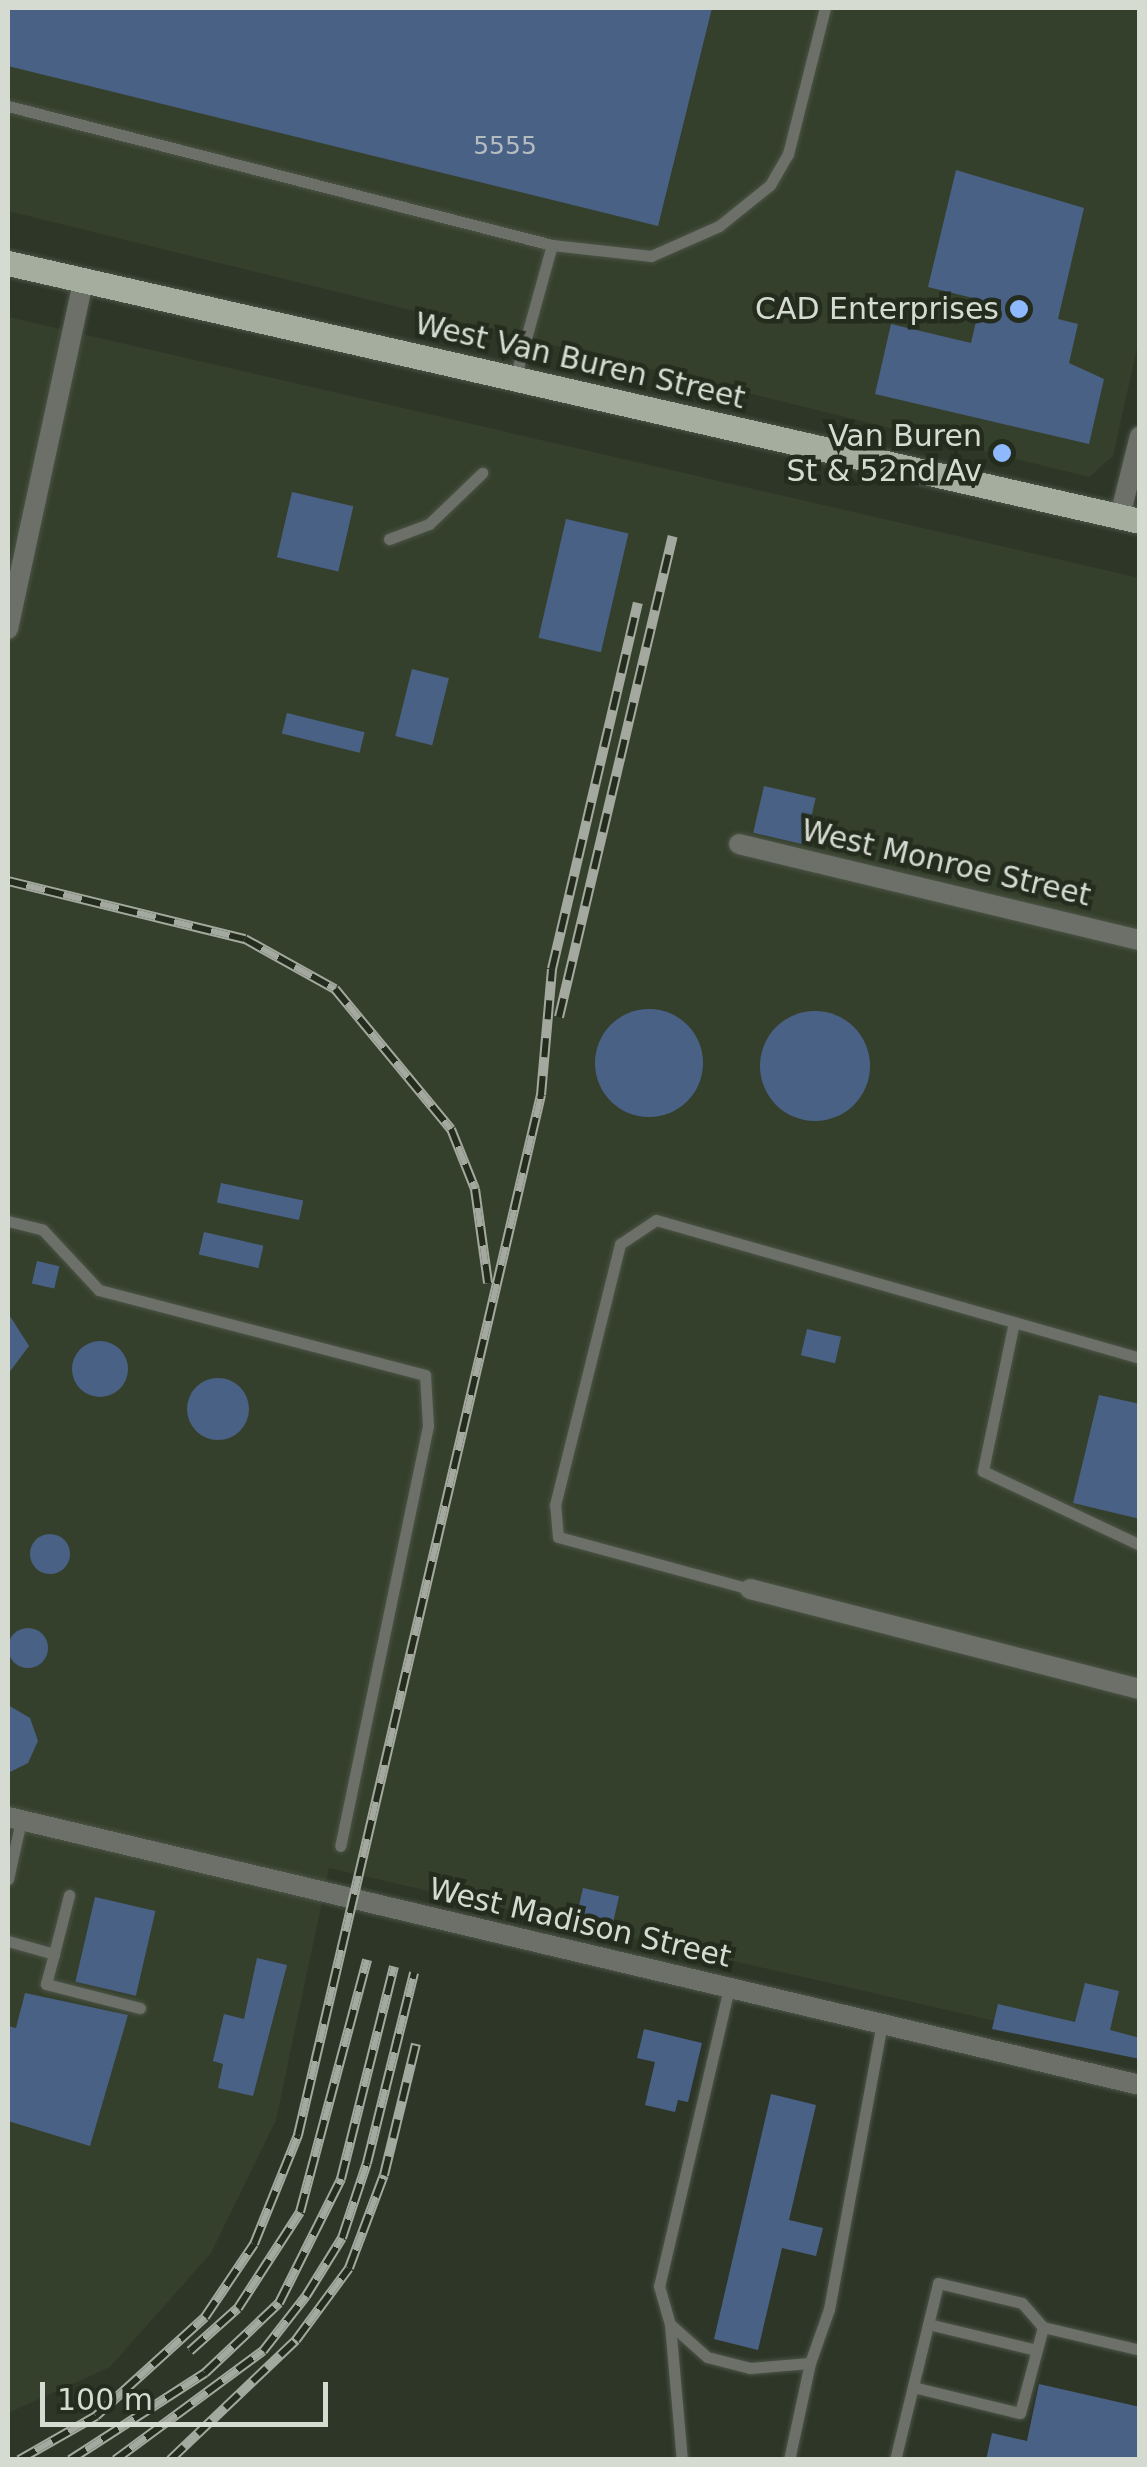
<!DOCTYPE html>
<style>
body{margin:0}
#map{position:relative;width:1147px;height:2467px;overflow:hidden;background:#2e3628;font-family:"DejaVu Sans",sans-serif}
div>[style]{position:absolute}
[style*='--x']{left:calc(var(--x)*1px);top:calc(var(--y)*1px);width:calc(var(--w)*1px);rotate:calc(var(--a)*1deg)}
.built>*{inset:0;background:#35402c}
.building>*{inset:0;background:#4a6186;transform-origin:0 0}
.round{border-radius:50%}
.roads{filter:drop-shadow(0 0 2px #4c5447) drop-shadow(0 0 2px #4c5447)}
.service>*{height:11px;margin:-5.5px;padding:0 5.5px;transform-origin:5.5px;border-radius:5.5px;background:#6c7069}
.minor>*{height:20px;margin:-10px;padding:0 10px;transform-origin:10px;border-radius:10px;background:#6c7069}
.primary>*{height:25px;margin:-12.5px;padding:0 12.5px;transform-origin:12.5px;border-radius:12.5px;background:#a4ad9e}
.rail>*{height:10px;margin-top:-5px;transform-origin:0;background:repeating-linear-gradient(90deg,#242c1e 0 19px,#a3a99f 0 38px);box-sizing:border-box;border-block:2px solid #a3a99f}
.dots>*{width:28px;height:28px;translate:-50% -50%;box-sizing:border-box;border:5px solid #242c1e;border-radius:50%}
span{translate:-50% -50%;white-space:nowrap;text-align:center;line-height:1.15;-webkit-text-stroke:9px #242c1e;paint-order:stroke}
.number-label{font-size:25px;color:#b3bcbf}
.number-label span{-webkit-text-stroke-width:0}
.poi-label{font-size:30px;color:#d6dbd2}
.right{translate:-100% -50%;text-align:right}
.street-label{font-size:30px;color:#d6dbd2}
.frame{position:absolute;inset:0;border:10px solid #d6dbd2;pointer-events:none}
.scale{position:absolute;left:40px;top:2382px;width:288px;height:45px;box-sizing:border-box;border:5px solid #d6dbd2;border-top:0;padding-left:12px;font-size:30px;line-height:35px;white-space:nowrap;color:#d6dbd2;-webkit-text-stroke:8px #242c1e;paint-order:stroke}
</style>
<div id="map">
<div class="built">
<div style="clip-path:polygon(8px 8px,1139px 8px,1139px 339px,1113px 456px,1089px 477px,8px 211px)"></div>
<div style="clip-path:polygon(8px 317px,1139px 578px,1139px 2054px,329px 1868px,276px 2120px,211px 2253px,110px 2367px,8px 2413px)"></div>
</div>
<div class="building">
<div style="clip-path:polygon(8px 8px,712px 8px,658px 226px,8px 66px)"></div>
<div style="clip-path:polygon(956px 170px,1084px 208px,1058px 319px,1078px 324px,1069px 363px,1104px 379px,1089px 444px,875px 394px,891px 324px,971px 343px,981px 300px,928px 287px)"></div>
<div style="left:292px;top:492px;width:63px;height:67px;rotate:13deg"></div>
<div style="left:566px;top:519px;width:64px;height:122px;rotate:13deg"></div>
<div style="left:412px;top:669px;width:38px;height:69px;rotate:14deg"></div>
<div style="left:287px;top:713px;width:80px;height:21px;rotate:14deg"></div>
<div style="left:764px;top:786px;width:53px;height:48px;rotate:13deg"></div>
<div class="round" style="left:595px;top:1009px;width:108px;height:108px"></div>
<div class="round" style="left:760px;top:1011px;width:110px;height:110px"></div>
<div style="left:221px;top:1183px;width:84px;height:20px;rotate:12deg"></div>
<div style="left:204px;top:1232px;width:61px;height:23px;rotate:13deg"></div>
<div style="left:37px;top:1261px;width:23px;height:23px;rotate:13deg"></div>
<div style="clip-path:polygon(8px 1313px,29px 1346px,8px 1374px)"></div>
<div style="left:807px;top:1329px;width:35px;height:27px;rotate:13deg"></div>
<div class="round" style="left:72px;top:1341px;width:56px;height:56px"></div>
<div class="round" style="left:187px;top:1378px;width:62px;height:62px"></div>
<div style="clip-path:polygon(1099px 1395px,1140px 1404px,1140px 1519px,1073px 1503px)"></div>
<div class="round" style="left:30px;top:1534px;width:40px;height:40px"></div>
<div class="round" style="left:8px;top:1628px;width:40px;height:40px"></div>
<div style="clip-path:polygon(8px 1705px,30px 1718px,38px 1741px,28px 1763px,8px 1773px)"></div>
<div style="left:583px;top:1888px;width:37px;height:27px;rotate:13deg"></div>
<div style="left:95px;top:1897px;width:62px;height:87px;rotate:13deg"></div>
<div style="clip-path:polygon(257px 1958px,287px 1965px,253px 2096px,218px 2088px,223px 2064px,213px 2061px,224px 2014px,244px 2019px)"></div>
<div style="clip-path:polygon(1085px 1983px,1119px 1991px,1110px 2030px,1140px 2038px,1140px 2059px,992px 2029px,998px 2004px,1075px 2022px)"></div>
<div style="clip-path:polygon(25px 1993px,128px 2015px,90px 2146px,8px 2121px,8px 2026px,16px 2028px)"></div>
<div style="clip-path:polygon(644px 2029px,702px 2043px,688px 2102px,678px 2100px,675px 2112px,645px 2105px,655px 2062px,637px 2058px)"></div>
<div style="clip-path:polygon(771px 2094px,816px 2105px,789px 2220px,823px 2228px,816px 2256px,782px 2248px,758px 2350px,714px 2339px)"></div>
<div style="clip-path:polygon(1039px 2384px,1140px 2407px,1140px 2460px,986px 2460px,992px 2433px,1027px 2441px)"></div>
</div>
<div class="roads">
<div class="service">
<div style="--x:8;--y:106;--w:561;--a:14.33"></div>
<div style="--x:515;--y:378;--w:138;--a:-74.5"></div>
<div style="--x:552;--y:245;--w:100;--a:6.3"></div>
<div style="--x:651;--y:256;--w:74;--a:-23.8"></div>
<div style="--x:719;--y:226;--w:65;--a:-38.8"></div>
<div style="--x:770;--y:185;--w:36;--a:-60"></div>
<div style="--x:788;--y:154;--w:151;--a:-75.8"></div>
<div style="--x:389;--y:539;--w:43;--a:-20.6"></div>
<div style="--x:429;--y:524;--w:74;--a:-43.9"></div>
<div style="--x:8;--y:1221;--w:36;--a:14"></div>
<div style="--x:43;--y:1230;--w:82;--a:47"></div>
<div style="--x:99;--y:1290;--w:337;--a:14.6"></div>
<div style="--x:425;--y:1375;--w:51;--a:86.6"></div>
<div style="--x:428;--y:1426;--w:429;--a:101.8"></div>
<div style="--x:1014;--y:1322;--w:152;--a:101.8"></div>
<div style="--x:983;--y:1471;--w:174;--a:25.2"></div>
<div style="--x:750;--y:1589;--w:199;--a:-164.8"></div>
<div style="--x:558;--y:1537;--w:32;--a:-95"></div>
<div style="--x:555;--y:1505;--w:269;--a:-76"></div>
<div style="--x:620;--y:1244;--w:43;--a:-33.7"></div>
<div style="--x:656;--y:1220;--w:503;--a:15.91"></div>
<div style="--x:8;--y:1879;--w:59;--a:-77.4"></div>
<div style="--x:8;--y:1941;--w:48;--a:15.8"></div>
<div style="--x:54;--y:1954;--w:61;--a:-75.7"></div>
<div style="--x:54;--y:1954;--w:31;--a:105"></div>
<div style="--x:46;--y:1984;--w:97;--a:14.3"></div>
<div style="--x:729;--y:1988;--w:306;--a:103.2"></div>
<div style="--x:659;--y:2286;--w:40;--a:74"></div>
<div style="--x:670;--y:2324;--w:50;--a:41.7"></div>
<div style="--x:707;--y:2357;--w:44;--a:14.3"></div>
<div style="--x:750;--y:2368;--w:60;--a:-4.8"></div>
<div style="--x:810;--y:2363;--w:57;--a:-70.6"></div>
<div style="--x:829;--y:2309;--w:290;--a:-79.5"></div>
<div style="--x:670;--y:2324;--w:137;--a:85"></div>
<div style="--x:928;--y:2324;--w:111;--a:13.5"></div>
<div style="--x:913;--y:2387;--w:110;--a:13.7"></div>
<div style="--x:1020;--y:2413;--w:89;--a:-75"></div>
<div style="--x:789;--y:2460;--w:99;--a:-77.8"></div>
<div style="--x:895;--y:2460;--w:182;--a:-76.3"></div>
<div style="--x:938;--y:2283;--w:86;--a:13.4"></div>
<div style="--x:1022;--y:2303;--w:32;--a:49"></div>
<div style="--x:1043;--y:2327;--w:100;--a:13.3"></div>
</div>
<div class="minor">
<div style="--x:1120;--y:516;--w:82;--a:-76"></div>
<div style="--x:8;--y:629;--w:355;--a:-77.8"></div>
<div style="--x:739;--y:844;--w:412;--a:13.5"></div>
<div style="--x:750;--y:1589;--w:403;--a:14.4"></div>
<div style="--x:8;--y:1817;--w:1163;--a:13.32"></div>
</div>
<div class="primary">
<div style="--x:8;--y:263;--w:1161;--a:12.84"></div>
</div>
</div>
<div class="rail">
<div style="--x:8;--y:881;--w:244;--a:13.8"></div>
<div style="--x:245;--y:939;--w:103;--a:29.1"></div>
<div style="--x:335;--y:989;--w:182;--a:50.4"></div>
<div style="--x:451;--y:1129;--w:65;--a:68.2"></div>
<div style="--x:475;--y:1189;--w:95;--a:82.1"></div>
<div style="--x:559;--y:1017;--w:494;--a:-76.7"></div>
<div style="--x:190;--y:2351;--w:64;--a:-41.9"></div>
<div style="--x:238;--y:2308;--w:114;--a:-57.1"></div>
<div style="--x:300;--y:2212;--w:261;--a:-75.1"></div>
<div style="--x:19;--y:2460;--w:89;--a:-29.7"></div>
<div style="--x:96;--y:2416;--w:147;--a:-42.2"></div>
<div style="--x:205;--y:2317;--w:88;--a:-56.1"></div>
<div style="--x:254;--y:2244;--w:118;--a:-68"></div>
<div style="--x:298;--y:2135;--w:1068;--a:-76.85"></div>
<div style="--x:541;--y:1095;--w:126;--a:-85"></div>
<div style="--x:552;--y:969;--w:376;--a:-76.8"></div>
<div style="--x:70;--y:2460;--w:161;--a:-32.8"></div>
<div style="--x:205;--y:2373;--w:102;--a:-43.4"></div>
<div style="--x:279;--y:2303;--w:139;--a:-63.4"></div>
<div style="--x:341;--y:2179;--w:219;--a:-76"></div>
<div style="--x:115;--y:2460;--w:184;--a:-36.4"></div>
<div style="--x:263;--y:2351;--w:70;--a:-52"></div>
<div style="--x:306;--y:2296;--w:68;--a:-58.2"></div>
<div style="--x:342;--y:2238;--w:79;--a:-71.6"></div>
<div style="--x:367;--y:2163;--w:196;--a:-76.1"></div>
<div style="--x:170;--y:2460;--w:174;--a:-43.6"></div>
<div style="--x:296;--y:2340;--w:89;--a:-53.6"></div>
<div style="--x:349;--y:2268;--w:99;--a:-69.4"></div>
<div style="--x:384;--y:2175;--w:135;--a:-76.3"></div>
</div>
<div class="dots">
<div style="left:1019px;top:309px;background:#8eb9fc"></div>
<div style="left:1002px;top:453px;background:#8eb9fc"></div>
</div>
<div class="number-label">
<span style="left:505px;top:146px">5555</span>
</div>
<div class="poi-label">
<span class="right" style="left:999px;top:309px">CAD Enterprises</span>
<span class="right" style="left:982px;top:453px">Van Buren<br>St &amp; 52nd Av</span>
</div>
<div class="street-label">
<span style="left:580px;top:361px;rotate:13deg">West Van Buren Street</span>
<span style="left:946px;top:863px;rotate:13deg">West Monroe Street</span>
<span style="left:580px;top:1923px;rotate:13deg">West Madison Street</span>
</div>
<div class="frame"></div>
<div class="scale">100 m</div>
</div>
